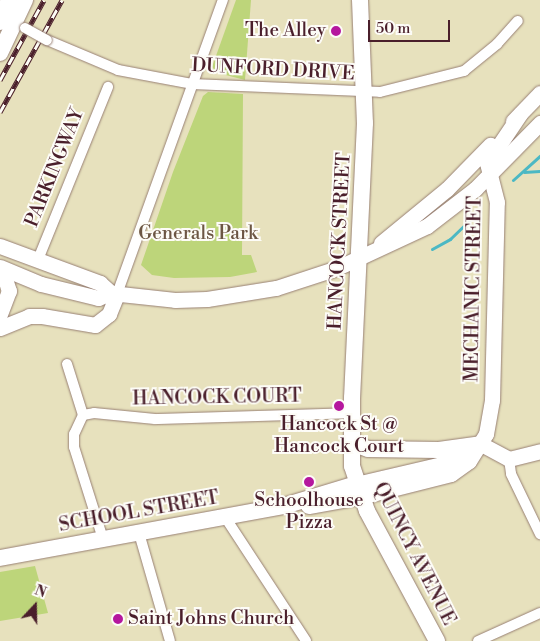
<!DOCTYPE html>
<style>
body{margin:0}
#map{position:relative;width:540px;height:641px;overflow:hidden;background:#e7e1bd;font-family:"Libre Bodoni",serif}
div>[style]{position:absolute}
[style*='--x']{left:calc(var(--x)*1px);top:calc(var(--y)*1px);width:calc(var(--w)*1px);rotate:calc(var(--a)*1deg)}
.green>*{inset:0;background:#bdd57a}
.stream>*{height:3px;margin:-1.5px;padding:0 1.5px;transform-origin:1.5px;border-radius:1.5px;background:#4bb8c4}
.roads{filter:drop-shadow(0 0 1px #988074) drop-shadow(0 0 1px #988074)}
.street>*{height:10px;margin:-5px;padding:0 5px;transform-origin:5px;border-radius:5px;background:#fff}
.secondary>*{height:15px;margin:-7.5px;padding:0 7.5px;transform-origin:7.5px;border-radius:7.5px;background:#fff}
.primary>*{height:16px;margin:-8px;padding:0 8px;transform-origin:8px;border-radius:8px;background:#fff}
.rail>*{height:5px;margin-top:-2.5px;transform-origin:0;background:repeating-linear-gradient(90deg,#fdfcf7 0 9px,#4a1f2b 0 18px);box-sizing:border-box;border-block:1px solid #4a1f2b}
.bridges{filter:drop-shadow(0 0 1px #988074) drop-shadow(0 0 1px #988074)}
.street-bridge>*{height:10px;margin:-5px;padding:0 5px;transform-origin:5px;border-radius:5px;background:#fff}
.dots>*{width:14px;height:14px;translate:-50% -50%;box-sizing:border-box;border:2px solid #fdfcf7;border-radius:50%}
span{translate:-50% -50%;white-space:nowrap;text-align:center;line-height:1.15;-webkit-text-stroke:4px #fdfcf7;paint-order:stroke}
.poi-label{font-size:19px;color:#4a1f2b}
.right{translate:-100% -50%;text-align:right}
.left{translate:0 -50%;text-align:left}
.street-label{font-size:19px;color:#4a1f2b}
.park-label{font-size:19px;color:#6c5643}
.north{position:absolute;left:10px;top:581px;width:50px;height:50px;-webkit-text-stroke:4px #fdfcf7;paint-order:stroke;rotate:21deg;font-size:14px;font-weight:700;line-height:20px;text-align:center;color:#4a1f2b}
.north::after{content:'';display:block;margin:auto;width:18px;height:22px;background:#4a1f2b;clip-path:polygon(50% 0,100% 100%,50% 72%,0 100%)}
.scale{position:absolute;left:368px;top:20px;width:82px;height:22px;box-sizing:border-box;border:2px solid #4a1f2b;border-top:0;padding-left:6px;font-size:15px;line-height:18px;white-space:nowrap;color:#4a1f2b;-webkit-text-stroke:4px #fdfcf7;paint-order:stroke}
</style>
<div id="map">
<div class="green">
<div style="clip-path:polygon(236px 0,251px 0,245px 80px,218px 73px,212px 67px)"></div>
<div style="clip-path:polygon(208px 92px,243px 94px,242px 255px,251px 255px,257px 272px,230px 277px,174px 278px,152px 275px,141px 265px,173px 172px,203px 96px)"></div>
<div style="clip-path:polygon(35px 566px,48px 613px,0 621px,0 572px)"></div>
</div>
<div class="stream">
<div style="--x:524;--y:172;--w:16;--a:-4"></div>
<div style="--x:513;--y:180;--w:36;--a:-42"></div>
<div style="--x:432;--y:249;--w:21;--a:-29"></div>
<div style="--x:450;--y:239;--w:40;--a:-44"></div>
</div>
<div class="roads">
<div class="street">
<div style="--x:47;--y:40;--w:77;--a:22.9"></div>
<div style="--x:118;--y:70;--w:75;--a:10.7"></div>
<div style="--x:192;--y:84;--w:188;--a:2.4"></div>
<div style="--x:380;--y:92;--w:87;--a:-14"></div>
<div style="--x:464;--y:71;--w:43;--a:-39.3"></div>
<div style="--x:497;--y:44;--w:31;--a:-48"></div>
<div style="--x:37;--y:262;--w:189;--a:-67.9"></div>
<div style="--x:117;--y:294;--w:313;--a:-70.2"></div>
<div style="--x:67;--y:364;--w:53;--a:72.6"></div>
<div style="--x:83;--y:415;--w:21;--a:115"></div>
<div style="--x:74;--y:434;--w:13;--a:90"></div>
<div style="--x:74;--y:447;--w:96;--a:72.5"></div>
<div style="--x:83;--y:415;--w:11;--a:-10"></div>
<div style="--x:94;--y:413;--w:61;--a:5.6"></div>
<div style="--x:155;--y:419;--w:197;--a:-1.7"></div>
<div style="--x:509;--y:459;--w:15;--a:82"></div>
<div style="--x:511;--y:474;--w:67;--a:64.2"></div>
<div style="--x:225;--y:517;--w:148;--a:56.8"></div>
<div style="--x:139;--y:533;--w:112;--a:74"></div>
<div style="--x:478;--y:641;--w:68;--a:-24.3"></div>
</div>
<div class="secondary">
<div style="--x:513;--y:121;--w:39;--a:-46"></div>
<div style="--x:381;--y:243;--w:85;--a:-39.3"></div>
<div style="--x:447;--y:189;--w:62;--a:-45.7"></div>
<div style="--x:0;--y:246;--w:107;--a:20.3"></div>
<div style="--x:100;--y:283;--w:15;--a:42"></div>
<div style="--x:0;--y:267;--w:44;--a:22.5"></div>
<div style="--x:41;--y:284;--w:59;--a:13.8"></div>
<div style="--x:98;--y:298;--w:14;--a:-21"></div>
<div style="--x:111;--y:293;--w:64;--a:6.2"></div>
<div style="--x:175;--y:300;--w:32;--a:-2"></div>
<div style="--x:207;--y:299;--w:70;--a:-9.1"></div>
<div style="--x:276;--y:288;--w:64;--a:-18.2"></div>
<div style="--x:337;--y:268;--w:99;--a:-25"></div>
<div style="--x:427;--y:226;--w:61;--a:-37.6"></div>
<div style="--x:475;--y:189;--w:93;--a:-45.4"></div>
<div style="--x:0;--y:314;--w:25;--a:-69"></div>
<div style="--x:9;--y:291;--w:23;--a:-108"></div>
<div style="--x:0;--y:328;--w:31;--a:-22"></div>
<div style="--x:29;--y:316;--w:13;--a:0"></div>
<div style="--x:42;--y:316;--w:54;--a:9.6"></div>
<div style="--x:95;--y:325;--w:18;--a:-38"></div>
<div style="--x:109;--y:314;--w:22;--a:-68"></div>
<div style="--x:481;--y:444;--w:32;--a:28"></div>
<div style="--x:509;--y:459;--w:32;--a:-14"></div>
<div style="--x:356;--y:484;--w:88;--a:-13.1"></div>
<div style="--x:442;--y:464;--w:35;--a:-24"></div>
<div style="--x:360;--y:497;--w:94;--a:-14.2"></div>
<div style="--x:451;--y:474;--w:22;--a:-36"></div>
<div style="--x:469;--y:461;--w:32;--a:-58"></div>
<div style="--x:486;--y:434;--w:35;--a:-80"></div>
<div style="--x:492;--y:400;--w:198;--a:-88.6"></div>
<div style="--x:497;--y:202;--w:40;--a:-104.4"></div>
<div style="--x:487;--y:163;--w:59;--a:-56"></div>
</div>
<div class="primary">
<div style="--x:360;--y:0;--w:123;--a:87.7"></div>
<div style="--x:365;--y:123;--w:275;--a:92.7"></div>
<div style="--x:352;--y:398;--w:68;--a:90"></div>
<div style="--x:352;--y:466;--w:47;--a:71.6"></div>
<div style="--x:367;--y:511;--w:148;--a:61.7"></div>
<div style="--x:0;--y:22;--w:24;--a:-68"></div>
<div style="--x:0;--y:53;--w:59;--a:-64.7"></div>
<div style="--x:351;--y:443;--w:18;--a:19"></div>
<div style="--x:368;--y:449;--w:71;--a:0.8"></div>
<div style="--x:439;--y:450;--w:42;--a:-8.1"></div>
<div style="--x:309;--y:506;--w:52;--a:-10"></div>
<div style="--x:0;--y:558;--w:289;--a:-10.4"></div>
<div style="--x:284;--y:506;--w:75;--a:-17"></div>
</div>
</div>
<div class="rail">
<div style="--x:0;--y:80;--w:91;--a:-61.2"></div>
<div style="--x:0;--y:112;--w:128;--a:-61"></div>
</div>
<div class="bridges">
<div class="street-bridge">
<div style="--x:25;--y:28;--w:25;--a:29"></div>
</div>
</div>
<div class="dots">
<div style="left:336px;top:31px;background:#b5179e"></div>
<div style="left:339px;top:406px;background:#b5179e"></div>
<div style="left:309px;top:482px;background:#b5179e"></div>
<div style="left:118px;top:619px;background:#b5179e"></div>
</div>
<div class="poi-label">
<span class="right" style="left:326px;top:31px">The Alley</span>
<span style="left:339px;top:436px">Hancock St @<br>Hancock Court</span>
<span style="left:309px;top:512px">Schoolhouse<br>Pizza</span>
<span class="left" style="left:128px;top:619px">Saint Johns Church</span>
</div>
<div class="street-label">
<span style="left:273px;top:70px;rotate:3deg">DUNFORD DRIVE</span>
<span style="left:55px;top:168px;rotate:-68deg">PARKINGWAY</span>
<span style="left:340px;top:241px;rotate:-87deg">HANCOCK STREET</span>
<span style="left:474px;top:289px;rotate:-89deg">MECHANIC STREET</span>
<span style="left:217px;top:398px;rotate:-1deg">HANCOCK COURT</span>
<span style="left:139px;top:512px;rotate:-10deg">SCHOOL STREET</span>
<span style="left:414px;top:554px;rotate:63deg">QUINCY AVENUE</span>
</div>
<div class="park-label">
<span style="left:198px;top:234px">Generals Park</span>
</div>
<div class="north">N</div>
<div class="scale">50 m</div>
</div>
